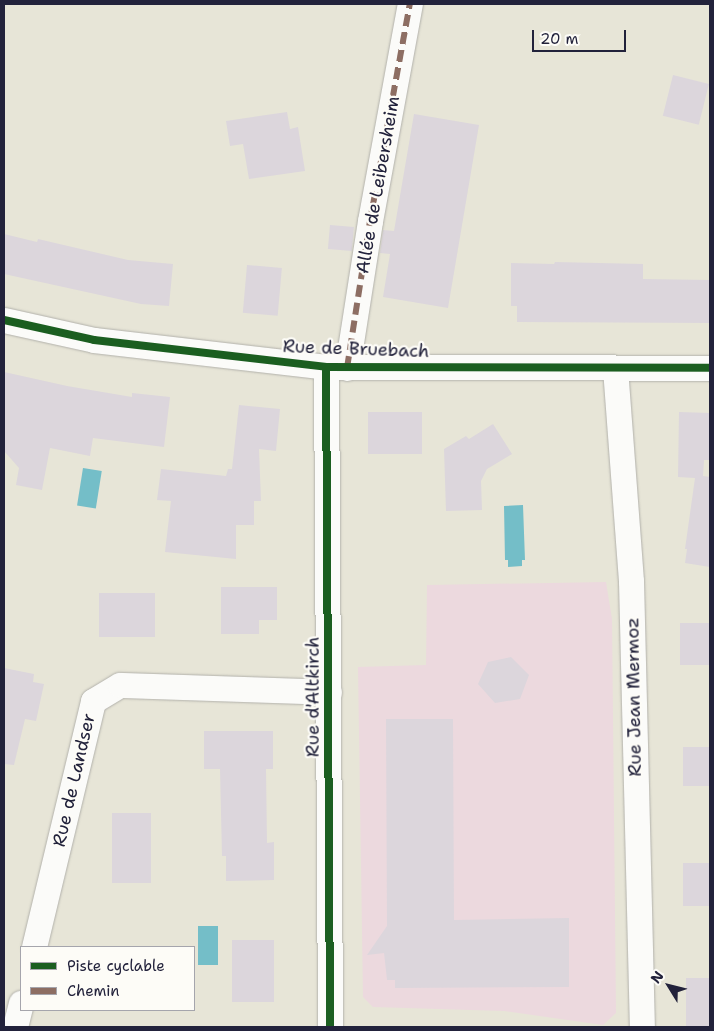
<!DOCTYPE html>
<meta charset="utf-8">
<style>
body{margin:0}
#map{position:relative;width:714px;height:1031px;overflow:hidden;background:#e7e5d7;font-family:"Shantell Sans",sans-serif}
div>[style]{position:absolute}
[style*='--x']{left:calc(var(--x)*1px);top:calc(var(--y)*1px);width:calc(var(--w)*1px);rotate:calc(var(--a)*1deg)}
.built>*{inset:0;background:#ecd9de}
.water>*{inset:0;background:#74bec8;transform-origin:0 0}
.building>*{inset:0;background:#dcd6dc;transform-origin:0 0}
.roads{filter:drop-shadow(0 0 1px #b2b1ab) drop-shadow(0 0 1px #b2b1ab)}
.minor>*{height:25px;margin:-12.5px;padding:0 12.5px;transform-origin:12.5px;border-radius:12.5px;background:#fbfbf9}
.quiet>*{height:6px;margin-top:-3px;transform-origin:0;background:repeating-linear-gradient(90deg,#8d6e63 0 12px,transparent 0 18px)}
.cycleway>*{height:8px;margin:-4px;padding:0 4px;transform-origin:4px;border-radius:4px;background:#1b5e20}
span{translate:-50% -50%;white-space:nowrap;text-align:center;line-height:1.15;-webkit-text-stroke:4.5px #fdfcf7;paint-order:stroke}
.street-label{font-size:18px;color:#22223b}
.frame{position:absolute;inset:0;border:5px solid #22223b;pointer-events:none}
.legend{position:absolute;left:20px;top:946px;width:175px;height:65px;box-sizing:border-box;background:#fdfcf7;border:1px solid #a5a5ac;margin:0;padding:6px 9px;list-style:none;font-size:15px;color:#22223b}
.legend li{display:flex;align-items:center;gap:10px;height:25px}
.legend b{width:25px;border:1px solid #a5a5ac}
.north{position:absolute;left:644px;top:961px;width:50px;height:50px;-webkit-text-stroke:4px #fdfcf7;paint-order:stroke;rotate:306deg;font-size:14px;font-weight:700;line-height:20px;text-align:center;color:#22223b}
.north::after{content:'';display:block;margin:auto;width:18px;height:22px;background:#22223b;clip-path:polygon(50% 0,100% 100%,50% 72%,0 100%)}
.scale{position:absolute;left:532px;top:30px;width:94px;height:22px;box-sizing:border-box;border:2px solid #22223b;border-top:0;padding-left:6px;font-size:15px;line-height:18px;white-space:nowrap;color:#22223b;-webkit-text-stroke:4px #fdfcf7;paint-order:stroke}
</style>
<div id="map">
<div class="built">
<div style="clip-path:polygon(606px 582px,612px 619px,616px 1013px,603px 1025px,504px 1011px,373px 1007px,363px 997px,358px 667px,426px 665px,427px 585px)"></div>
</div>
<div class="water">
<div style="left:83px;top:468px;width:19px;height:38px;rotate:9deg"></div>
<div style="clip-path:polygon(523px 505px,525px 560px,522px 560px,522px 566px,508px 567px,508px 560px,505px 560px,504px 506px)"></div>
<div style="left:198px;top:926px;width:20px;height:39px"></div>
</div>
<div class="building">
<div style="left:673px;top:75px;width:37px;height:42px;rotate:14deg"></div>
<div style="clip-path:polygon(287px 112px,290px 129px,298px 127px,305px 171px,249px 179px,243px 144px,230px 146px,226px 121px)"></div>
<div style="clip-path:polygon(414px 114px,479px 125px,448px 308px,383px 297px,390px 254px,380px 253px,383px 230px,394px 231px)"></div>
<div style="left:330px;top:225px;width:24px;height:24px;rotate:5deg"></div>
<div style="clip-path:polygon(4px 234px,37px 242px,38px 239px,128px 260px,173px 264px,169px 306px,141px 304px,4px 274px)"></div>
<div style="clip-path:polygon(555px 262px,643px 264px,643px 279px,710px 280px,710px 323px,517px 322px,517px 306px,511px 306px,511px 263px,554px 264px)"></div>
<div style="left:247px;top:265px;width:35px;height:48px;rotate:5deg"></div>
<div style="clip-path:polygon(4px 372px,67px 386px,132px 397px,132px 393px,170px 397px,164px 447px,93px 438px,90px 456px,50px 448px,42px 490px,16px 485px,19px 468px,4px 451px)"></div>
<div style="clip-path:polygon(239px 405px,280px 409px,276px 451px,259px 449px,261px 501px,254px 501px,254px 525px,236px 525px,236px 559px,165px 552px,171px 501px,157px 500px,161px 469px,226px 476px,228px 469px,232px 469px)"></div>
<div style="left:368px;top:412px;width:54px;height:42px"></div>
<div style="clip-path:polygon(679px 412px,710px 413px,710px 460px,704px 460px,703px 476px,710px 477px,710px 567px,685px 563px,687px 549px,685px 549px,695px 478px,678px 477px)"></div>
<div style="clip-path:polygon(493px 424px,512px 454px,487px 469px,481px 481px,482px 510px,446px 511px,444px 449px,466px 436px,469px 439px)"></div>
<div style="clip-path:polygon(221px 587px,277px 587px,277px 620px,259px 620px,259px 634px,221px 634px)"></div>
<div style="left:99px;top:593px;width:56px;height:44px"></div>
<div style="left:710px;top:623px;width:42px;height:30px;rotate:90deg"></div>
<div style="clip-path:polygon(511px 657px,529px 675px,520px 699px,495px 703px,478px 684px,488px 662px)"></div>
<div style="clip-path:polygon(4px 668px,34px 674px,33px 682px,44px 684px,36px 721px,25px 719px,14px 765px,4px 764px)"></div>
<div style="clip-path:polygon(386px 719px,453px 719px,454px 920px,569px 918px,569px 987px,395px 988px,395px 980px,387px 980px,384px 953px,367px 955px,387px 926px)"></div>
<div style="clip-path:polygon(204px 731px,273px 731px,273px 769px,266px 769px,267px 843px,274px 842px,274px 880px,226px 881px,226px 856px,222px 856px,220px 769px,204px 769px)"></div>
<div style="left:710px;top:747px;width:39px;height:27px;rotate:90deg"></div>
<div style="left:112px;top:813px;width:39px;height:70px"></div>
<div style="left:683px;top:863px;width:27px;height:43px"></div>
<div style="left:232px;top:940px;width:42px;height:62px"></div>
<div style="left:686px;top:978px;width:24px;height:49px"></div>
</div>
<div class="roads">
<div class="minor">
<div style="--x:4;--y:320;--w:92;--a:12.5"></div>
<div style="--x:94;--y:340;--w:234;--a:6.6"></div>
<div style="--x:326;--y:367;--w:384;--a:0.1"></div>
<div style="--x:326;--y:367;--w:660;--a:89.65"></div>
<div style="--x:347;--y:368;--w:149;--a:-81.1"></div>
<div style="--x:370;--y:221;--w:221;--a:-79.6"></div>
<div style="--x:615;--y:368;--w:214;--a:85.7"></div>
<div style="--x:631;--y:581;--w:446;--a:88.6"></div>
<div style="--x:34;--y:947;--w:253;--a:-76.5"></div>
<div style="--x:93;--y:701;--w:31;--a:-31"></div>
<div style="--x:120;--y:685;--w:209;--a:1.9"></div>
<div style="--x:15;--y:1027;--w:25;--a:-76"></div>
</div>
</div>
<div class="quiet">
<div style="--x:347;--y:368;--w:149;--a:-81.1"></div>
<div style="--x:370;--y:221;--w:221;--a:-79.6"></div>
</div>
<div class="cycleway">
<div style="--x:4;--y:320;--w:92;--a:12.5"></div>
<div style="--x:94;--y:340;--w:234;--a:6.6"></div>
<div style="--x:326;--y:367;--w:384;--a:0.1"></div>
<div style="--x:326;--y:367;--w:660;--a:89.65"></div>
</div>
<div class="street-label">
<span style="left:378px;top:185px;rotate:-80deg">Allée de Leibersheim</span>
<span style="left:356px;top:349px;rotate:2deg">Rue de Bruebach</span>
<span style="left:313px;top:697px;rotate:-90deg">Rue d'Altkirch</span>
<span style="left:634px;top:697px;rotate:-91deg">Rue Jean Mermoz</span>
<span style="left:74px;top:780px;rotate:-77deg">Rue de Landser</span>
</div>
<div class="frame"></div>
<ul class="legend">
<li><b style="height:6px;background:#1b5e20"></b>Piste cyclable</li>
<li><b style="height:6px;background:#8d6e63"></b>Chemin</li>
</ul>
<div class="north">N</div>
<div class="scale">20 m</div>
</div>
